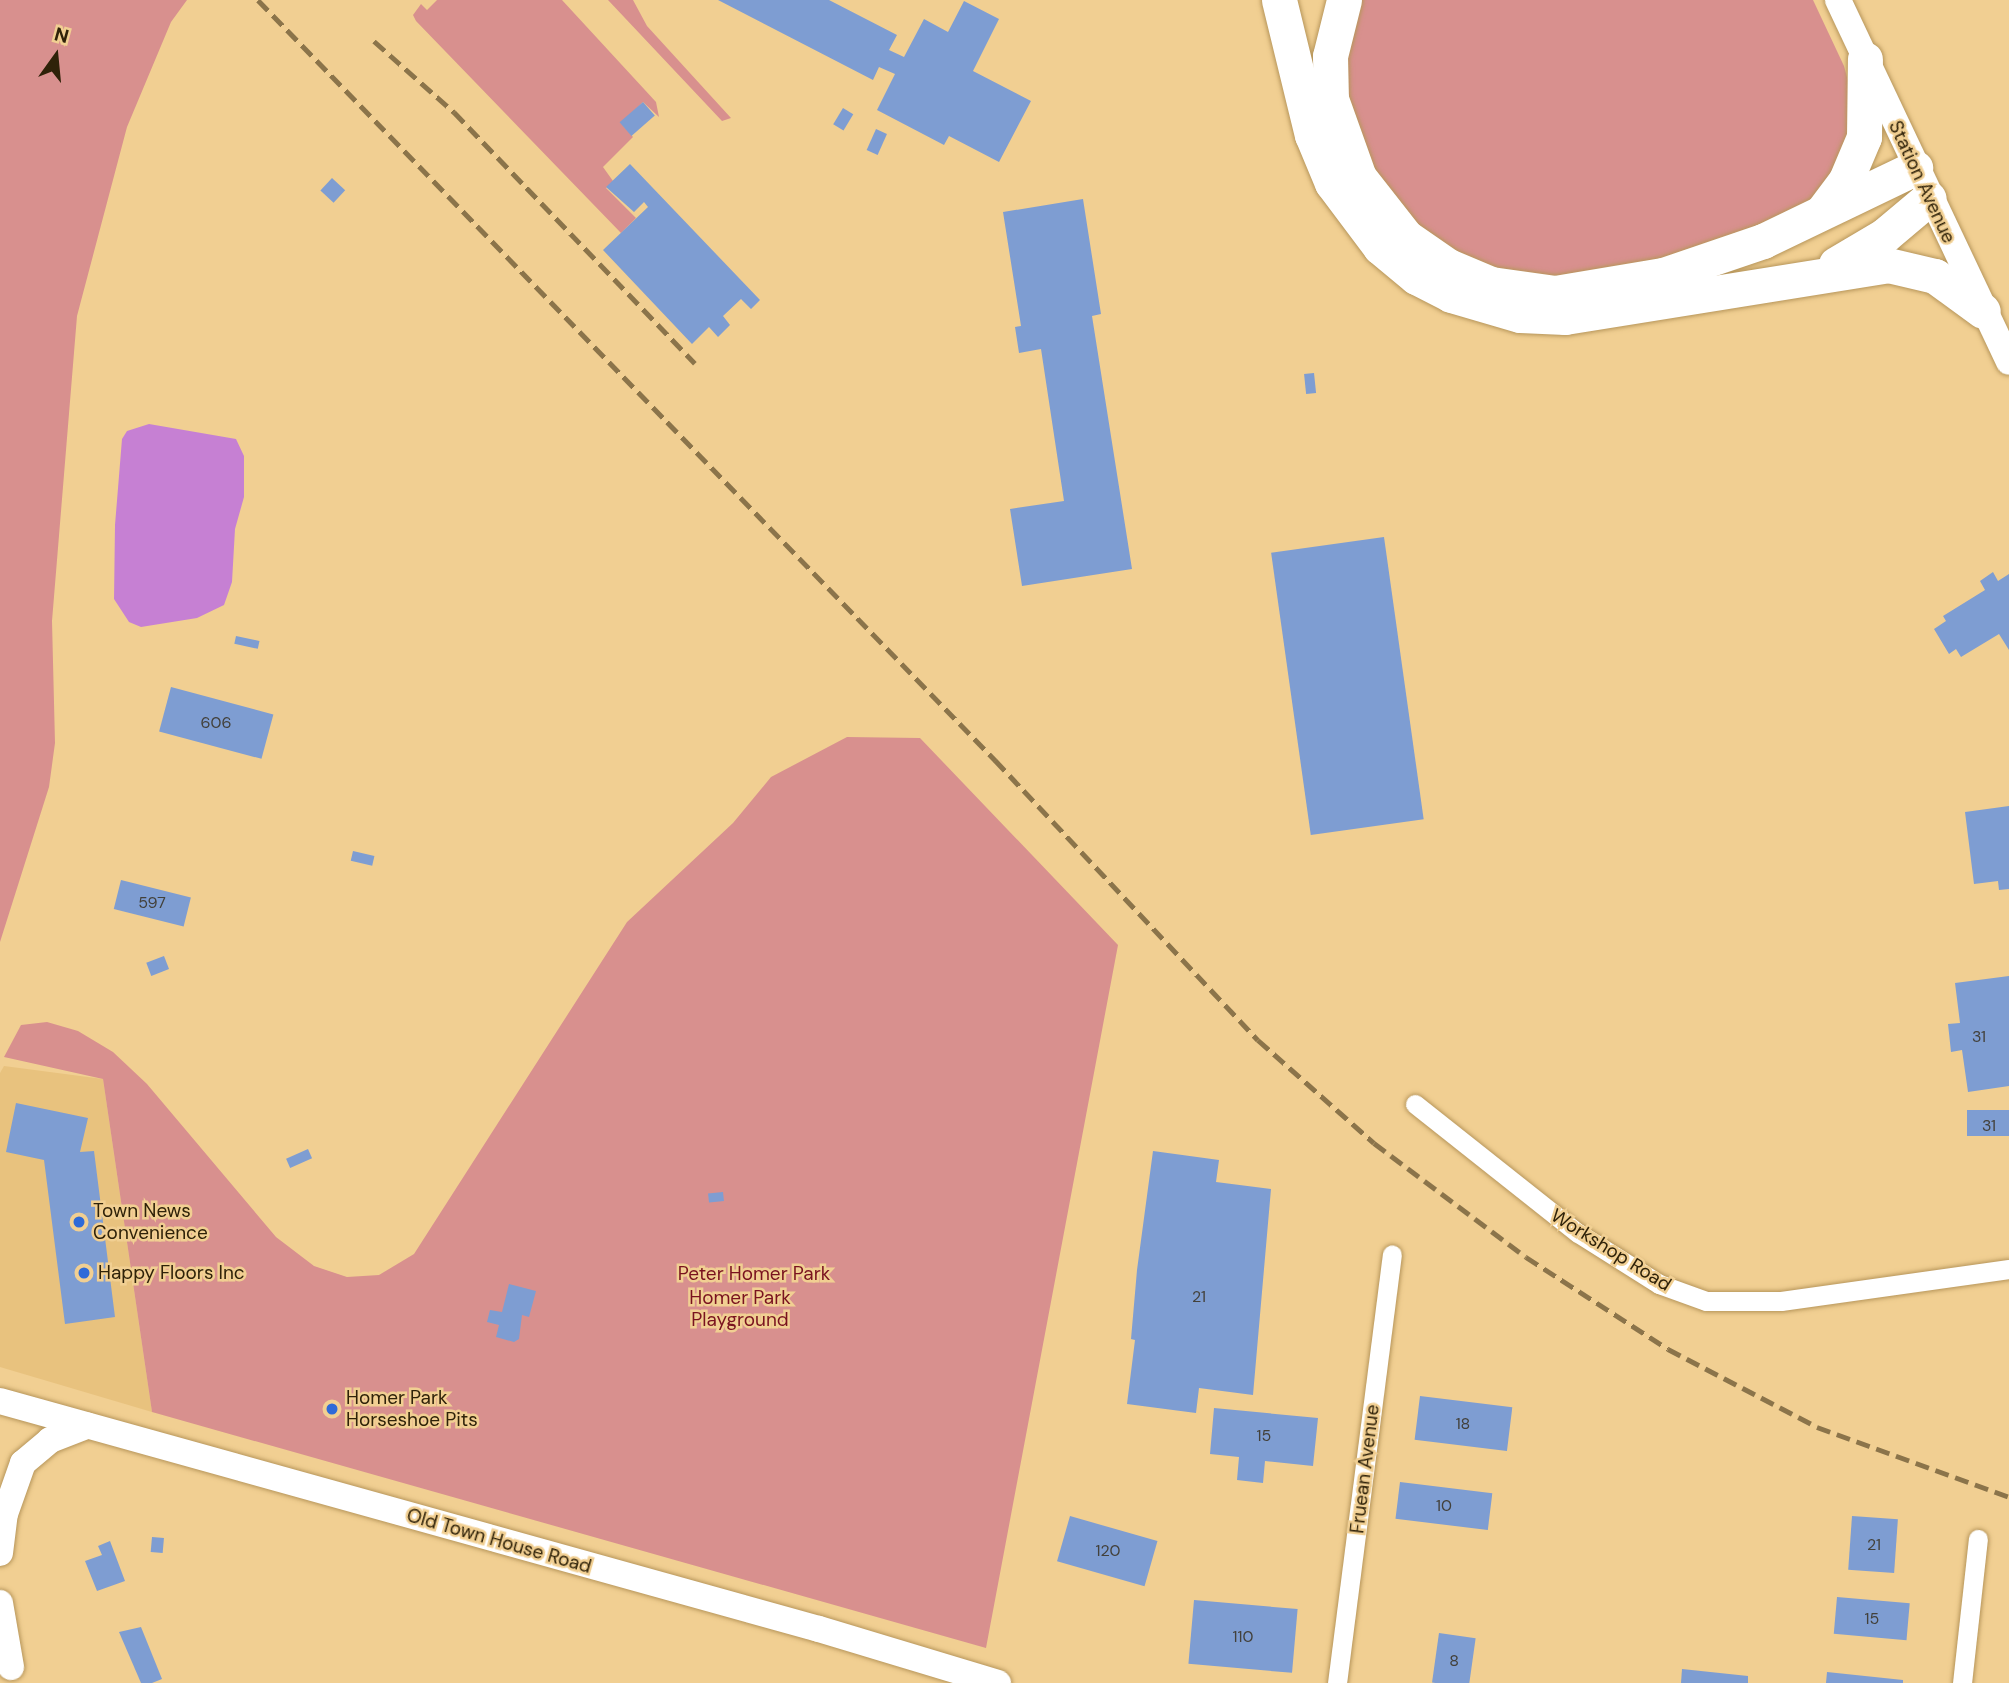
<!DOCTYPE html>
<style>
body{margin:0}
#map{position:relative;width:2009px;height:1683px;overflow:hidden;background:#f1cf92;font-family:"DM Sans",sans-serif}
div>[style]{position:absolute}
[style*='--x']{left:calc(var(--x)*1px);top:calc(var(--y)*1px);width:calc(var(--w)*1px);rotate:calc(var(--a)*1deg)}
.built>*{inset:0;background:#e8c27e}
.green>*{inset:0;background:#d8908e}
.water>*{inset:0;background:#c680d3}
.building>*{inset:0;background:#7e9dd2;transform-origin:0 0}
.roads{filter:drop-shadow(0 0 2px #b7965b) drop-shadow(0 0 2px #b7965b)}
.minor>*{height:19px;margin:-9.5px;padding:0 9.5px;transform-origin:9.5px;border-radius:9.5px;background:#fff}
.secondary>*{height:26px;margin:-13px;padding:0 13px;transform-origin:13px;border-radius:13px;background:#fff}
.motorway>*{height:35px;margin:-17.5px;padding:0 17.5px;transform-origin:17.5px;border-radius:17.5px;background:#fff}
.rail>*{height:5px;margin-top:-2.5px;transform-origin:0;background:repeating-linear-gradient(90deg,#8b744a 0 14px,transparent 0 21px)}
.dots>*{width:19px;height:19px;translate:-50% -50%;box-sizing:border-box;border:4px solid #f1cf92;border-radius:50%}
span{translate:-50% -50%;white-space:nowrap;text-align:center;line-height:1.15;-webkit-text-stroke:5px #f1cf92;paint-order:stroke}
.number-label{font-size:16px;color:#43413b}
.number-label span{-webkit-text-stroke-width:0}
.street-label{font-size:19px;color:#2f2209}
.poi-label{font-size:19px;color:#2f2209}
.left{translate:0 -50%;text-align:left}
.park-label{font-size:19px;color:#79121f}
.north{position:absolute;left:21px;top:21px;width:70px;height:70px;-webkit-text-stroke:5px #f1cf92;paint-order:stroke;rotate:15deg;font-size:19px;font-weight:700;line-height:28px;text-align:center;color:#2f2209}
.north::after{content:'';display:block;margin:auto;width:24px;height:32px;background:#2f2209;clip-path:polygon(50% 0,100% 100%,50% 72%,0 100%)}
</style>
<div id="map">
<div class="built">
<div style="clip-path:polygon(4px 1066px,103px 1079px,152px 1412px,0 1367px,0 1073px)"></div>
</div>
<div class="green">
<div style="clip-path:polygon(0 0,187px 0,171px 22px,127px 127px,77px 316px,52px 621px,55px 743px,49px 787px,0 942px)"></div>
<div style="clip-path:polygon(437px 0,562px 0,656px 102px,659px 117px,643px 102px,621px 123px,633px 137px,603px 167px,613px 181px,606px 188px,636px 218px,621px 233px,416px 21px,413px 15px,421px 4px,427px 10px)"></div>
<div style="clip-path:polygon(608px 0,633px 0,647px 26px,731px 118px,722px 121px)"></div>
<div style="clip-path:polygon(1360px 0,1813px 0,1844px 66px,1854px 103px,1852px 134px,1814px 205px,1628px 273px,1551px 283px,1489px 273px,1444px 252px,1372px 180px,1342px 80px)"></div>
<div style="clip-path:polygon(847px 737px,920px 738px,1118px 945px,986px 1648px,152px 1412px,103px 1079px,4px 1057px,21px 1025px,47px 1022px,78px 1031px,113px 1052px,147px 1084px,276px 1237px,314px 1266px,347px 1277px,379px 1275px,414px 1254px,627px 922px,733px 823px,771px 777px)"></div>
</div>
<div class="water">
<div style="clip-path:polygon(149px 424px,236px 439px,244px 456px,244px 497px,235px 529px,232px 582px,224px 605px,197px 618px,141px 627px,129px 622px,114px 599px,115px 525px,122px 439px,127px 431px)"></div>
</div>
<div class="building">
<div style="clip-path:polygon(718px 0,829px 0,897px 35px,889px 50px,904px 57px,924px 19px,948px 32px,964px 1px,999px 19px,973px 71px,1031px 101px,999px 162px,949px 136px,944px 145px,877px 110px,895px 74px,879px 67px,873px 80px)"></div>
<div style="left:643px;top:102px;width:18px;height:31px;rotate:49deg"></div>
<div style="left:843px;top:108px;width:12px;height:19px;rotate:31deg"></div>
<div style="left:876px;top:129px;width:12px;height:23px;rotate:24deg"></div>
<div style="clip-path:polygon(630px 164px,760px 300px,751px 309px,741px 299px,723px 316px,730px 325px,718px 337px,709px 327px,692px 344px,603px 250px,648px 207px,644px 202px,634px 212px,606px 187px)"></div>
<div style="left:332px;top:178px;width:18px;height:17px;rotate:43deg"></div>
<div style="clip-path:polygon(1083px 199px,1101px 314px,1092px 316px,1132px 569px,1022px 586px,1010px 509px,1064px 501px,1041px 349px,1019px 353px,1015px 327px,1021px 326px,1003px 212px)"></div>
<div style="left:1314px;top:373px;width:20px;height:10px;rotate:84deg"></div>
<div style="left:1384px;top:537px;width:285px;height:114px;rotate:82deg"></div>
<div style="clip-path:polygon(1993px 572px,1998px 581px,2009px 574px,2009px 650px,1999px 634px,1961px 657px,1956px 649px,1949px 654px,1934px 629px,1946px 621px,1943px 616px,1985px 590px,1980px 581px)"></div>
<div style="left:236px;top:636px;width:24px;height:8px;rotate:12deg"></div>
<div style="left:171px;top:687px;width:106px;height:46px;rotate:15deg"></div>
<div style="clip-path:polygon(2009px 806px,2009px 889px,1999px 890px,1998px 881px,1974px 884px,1965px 812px)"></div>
<div style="left:353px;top:851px;width:22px;height:10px;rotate:13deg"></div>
<div style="left:121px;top:880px;width:72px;height:30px;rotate:14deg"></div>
<div style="left:164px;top:956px;width:14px;height:19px;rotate:69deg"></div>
<div style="clip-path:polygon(2009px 976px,2009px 1086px,1968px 1092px,1962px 1050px,1951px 1052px,1948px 1024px,1960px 1023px,1955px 983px)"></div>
<div style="clip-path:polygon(16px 1103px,88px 1118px,80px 1152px,94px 1151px,115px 1317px,65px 1324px,44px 1160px,6px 1152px)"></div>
<div style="left:2009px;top:1110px;width:26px;height:42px;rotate:90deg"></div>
<div style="left:308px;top:1149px;width:10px;height:24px;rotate:66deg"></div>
<div style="clip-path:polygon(1153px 1151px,1219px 1160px,1216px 1182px,1271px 1189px,1253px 1395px,1199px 1388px,1196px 1413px,1127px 1404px,1135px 1340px,1131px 1339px,1137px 1270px)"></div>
<div style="left:723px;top:1192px;width:9px;height:15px;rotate:84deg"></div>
<div style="clip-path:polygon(509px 1284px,536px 1291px,529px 1317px,522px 1315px,519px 1339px,514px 1342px,496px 1337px,499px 1325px,487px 1322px,490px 1310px,502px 1312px)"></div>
<div style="left:1420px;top:1396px;width:93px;height:44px;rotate:7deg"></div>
<div style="clip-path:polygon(1214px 1408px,1318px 1418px,1313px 1466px,1265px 1461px,1263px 1483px,1237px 1480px,1239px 1457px,1210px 1454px)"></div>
<div style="left:1400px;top:1482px;width:93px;height:37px;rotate:7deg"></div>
<div style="left:1070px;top:1516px;width:91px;height:47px;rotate:16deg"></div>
<div style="left:1852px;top:1516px;width:46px;height:54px;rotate:4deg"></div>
<div style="left:152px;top:1537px;width:12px;height:15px;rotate:5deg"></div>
<div style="clip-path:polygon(110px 1541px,125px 1581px,97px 1591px,85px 1561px,102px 1555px,98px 1546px)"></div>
<div style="left:1837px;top:1597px;width:73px;height:37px;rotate:5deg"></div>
<div style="left:1194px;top:1600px;width:104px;height:64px;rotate:5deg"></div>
<div style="clip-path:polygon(141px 1627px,162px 1679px,152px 1683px,141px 1683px,119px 1632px)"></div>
<div style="left:1439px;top:1633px;width:37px;height:50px;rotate:8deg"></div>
<div style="clip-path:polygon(1682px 1669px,1748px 1676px,1748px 1683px,1681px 1683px)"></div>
<div style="clip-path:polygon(1827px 1672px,1903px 1680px,1903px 1683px,1826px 1683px)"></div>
</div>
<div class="roads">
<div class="minor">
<div style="--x:1415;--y:1104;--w:208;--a:38.4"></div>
<div style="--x:1578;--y:1233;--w:96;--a:32.2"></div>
<div style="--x:1659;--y:1284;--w:50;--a:19.9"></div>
<div style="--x:1706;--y:1301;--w:75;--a:0"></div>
<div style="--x:1781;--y:1301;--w:230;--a:-8"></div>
<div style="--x:1337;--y:1683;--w:432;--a:-82.7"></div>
<div style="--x:1962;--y:1683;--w:145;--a:-83.7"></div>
</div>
<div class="secondary">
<div style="--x:1838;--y:0;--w:400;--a:64.7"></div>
<div style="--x:0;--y:1401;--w:850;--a:15.56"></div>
<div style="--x:819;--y:1629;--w:187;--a:16.8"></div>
<div style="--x:0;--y:1553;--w:39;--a:-83"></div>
<div style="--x:5;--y:1514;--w:54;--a:-70.6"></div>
<div style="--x:23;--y:1463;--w:35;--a:-40"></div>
<div style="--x:50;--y:1440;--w:40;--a:-21"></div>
<div style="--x:0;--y:1603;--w:65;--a:80.2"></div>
</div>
<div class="motorway">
<div style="--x:1279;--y:0;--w:139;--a:76.3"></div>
<div style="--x:1312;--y:135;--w:52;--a:67.4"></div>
<div style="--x:1332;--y:183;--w:80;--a:53.1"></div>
<div style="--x:1380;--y:247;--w:47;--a:39.8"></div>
<div style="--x:1416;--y:277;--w:39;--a:27"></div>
<div style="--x:1451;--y:295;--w:72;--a:16.2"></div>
<div style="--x:1520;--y:315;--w:45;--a:2.5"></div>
<div style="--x:1565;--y:317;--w:327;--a:-9.1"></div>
<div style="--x:1888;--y:265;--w:48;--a:13.2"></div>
<div style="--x:1935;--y:276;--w:59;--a:36.1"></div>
<div style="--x:1344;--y:0;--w:58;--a:104"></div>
<div style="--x:1330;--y:56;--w:43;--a:88.7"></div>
<div style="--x:1331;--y:99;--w:83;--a:70.3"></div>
<div style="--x:1359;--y:177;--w:76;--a:51.9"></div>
<div style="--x:1406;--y:237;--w:51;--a:34.6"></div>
<div style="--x:1448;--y:266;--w:47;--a:22.7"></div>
<div style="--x:1491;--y:284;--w:65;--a:8"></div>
<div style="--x:1555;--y:293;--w:109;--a:-9.5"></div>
<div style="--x:1663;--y:275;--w:106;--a:-18.8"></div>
<div style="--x:1763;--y:241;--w:169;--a:-25.7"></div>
<div style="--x:1822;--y:212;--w:38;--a:-53"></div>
<div style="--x:1845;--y:182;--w:49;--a:-67.1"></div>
<div style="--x:1864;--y:137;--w:78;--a:-89.3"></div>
<div style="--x:1836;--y:264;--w:57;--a:-30.6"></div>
<div style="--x:1885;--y:235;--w:57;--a:-40.1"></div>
</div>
</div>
<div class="rail">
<div style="--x:258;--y:0;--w:1059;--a:45.88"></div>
<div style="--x:995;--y:760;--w:384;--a:46.8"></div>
<div style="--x:1258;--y:1040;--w:155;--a:41.6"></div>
<div style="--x:1374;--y:1143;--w:190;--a:36.9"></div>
<div style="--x:1526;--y:1257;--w:169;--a:32.9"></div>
<div style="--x:1668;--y:1349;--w:168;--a:27.6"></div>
<div style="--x:1817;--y:1427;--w:204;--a:20"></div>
<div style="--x:374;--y:41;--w:107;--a:41.6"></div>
<div style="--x:454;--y:112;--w:348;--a:46.2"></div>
</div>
<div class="dots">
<div style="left:79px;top:1222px;background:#2e6ad8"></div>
<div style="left:84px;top:1273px;background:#2e6ad8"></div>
<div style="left:332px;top:1409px;background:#2e6ad8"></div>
</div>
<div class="number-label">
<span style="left:216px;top:723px">606</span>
<span style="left:152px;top:903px">597</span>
<span style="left:1979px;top:1037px">31</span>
<span style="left:1989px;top:1126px">31</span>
<span style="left:1199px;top:1297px">21</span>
<span style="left:1463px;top:1424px">18</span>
<span style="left:1264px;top:1436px">15</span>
<span style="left:1444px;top:1506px">10</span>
<span style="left:1874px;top:1545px">21</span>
<span style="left:1108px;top:1551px">120</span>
<span style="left:1872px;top:1619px">15</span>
<span style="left:1243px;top:1637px">110</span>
<span style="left:1454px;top:1661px">8</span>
</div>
<div class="street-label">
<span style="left:1922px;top:182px;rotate:65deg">Station Avenue</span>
<span style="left:1611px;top:1250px;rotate:32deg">Workshop Road</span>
<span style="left:1365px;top:1469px;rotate:-83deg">Fruean Avenue</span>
<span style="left:499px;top:1541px;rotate:16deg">Old Town House Road</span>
</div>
<div class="poi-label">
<span class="left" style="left:93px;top:1222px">Town News<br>Convenience</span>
<span class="left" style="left:98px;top:1273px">Happy Floors Inc</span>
<span class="left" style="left:346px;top:1409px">Homer Park<br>Horseshoe Pits</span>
</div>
<div class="park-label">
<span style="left:754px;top:1274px">Peter Homer Park</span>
<span style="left:740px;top:1309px">Homer Park<br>Playground</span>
</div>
<div class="north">N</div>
</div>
